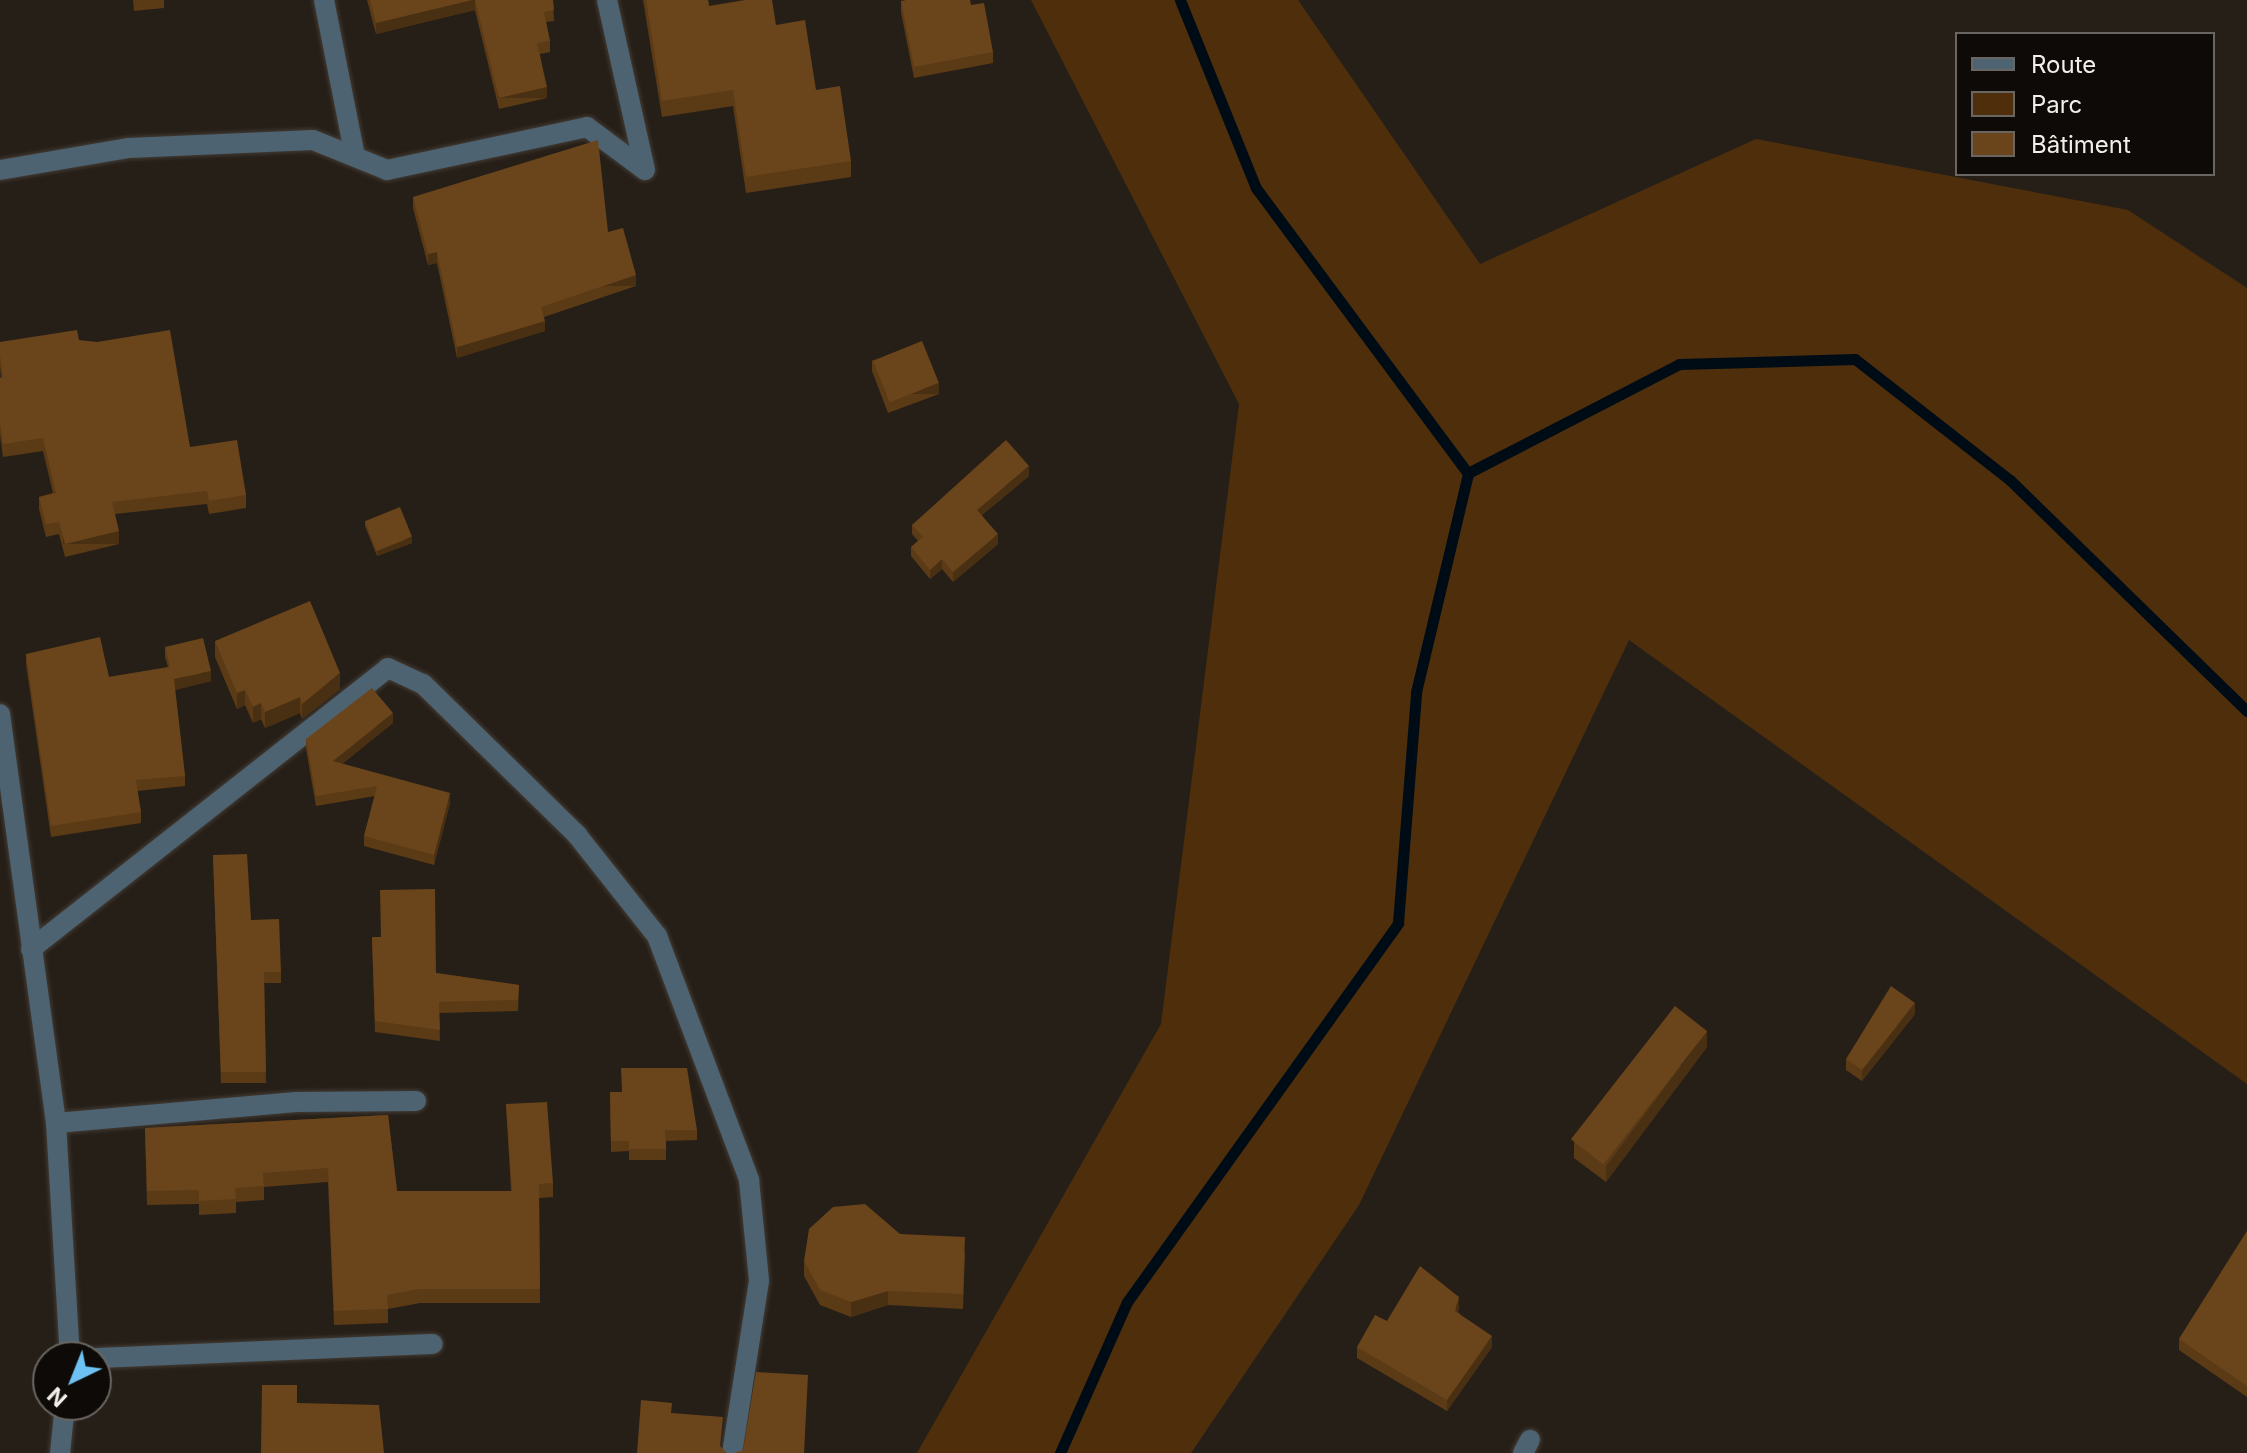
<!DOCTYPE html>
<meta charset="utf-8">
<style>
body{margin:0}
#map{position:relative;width:2247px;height:1453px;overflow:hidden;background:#261f18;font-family:Inter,sans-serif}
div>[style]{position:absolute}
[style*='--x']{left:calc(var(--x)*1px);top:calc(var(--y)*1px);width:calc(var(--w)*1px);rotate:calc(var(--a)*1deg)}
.green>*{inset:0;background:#4f2f0b}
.stream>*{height:11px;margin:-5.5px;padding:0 5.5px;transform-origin:5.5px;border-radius:5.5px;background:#000c15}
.roads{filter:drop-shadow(0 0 2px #433c35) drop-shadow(0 0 2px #433c35)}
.minor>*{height:20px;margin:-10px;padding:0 10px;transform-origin:10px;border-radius:10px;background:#4d6371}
.tertiary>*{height:20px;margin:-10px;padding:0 10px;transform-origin:10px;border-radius:10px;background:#4d6371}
.wall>*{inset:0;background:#5b3a16}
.shaded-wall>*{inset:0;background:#4a3012;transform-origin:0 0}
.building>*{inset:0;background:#6a441a;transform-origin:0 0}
span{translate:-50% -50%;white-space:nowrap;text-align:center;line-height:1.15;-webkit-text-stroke:8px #0d0a07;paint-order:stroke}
.legend{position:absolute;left:1955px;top:32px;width:260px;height:144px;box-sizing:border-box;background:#0d0a07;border:2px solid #696561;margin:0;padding:10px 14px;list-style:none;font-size:24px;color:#f3eee9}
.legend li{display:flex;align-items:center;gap:16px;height:40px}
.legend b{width:40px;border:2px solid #696561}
.north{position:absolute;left:32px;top:1341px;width:80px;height:80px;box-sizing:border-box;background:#0d0a07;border:2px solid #696561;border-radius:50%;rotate:223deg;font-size:22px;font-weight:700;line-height:32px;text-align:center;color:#f3eee9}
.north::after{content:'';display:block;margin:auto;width:28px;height:36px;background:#6ec2f3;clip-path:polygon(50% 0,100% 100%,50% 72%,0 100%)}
</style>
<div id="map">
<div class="green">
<div style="clip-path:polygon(1031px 0,1298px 0,1480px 264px,1756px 139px,2128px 210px,2247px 288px,2247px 1084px,1629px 640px,1359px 1205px,1191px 1453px,917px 1453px,1161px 1024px,1239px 404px)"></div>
</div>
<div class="stream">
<div style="--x:1180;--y:0;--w:203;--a:68"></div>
<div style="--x:1256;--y:188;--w:355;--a:53.4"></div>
<div style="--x:1468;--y:473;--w:237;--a:-27.3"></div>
<div style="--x:1679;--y:364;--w:176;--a:-1.6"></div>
<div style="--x:1855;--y:359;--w:197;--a:38"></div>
<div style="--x:2010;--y:480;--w:331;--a:44.3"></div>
<div style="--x:1060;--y:1453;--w:165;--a:-66.1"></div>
<div style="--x:1127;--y:1302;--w:466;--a:-54.4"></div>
<div style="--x:1398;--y:923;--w:232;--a:-85.5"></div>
<div style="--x:1416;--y:692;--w:225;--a:-76.6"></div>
</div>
<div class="roads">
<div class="minor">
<div style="--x:324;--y:0;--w:159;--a:78.8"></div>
<div style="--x:607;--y:0;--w:174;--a:77.4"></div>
<div style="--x:0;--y:170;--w:131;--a:-9.7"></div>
<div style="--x:129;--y:148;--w:184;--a:-2.5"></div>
<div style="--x:313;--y:140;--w:80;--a:22.1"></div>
<div style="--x:387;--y:170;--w:205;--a:-12.1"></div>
<div style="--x:587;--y:127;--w:72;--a:36.6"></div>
<div style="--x:31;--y:949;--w:454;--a:-38.2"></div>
<div style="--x:388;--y:668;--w:38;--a:25"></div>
<div style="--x:423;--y:684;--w:216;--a:44.4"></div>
<div style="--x:577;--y:835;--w:129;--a:51.6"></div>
<div style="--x:657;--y:936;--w:261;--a:69.3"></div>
<div style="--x:749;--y:1180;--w:101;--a:84.3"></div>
<div style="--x:759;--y:1281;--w:174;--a:98.9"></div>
<div style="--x:56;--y:1123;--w:241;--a:-5"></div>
<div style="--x:296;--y:1102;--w:120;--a:-0.5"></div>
<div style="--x:96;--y:1358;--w:337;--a:-2.4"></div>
<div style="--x:1523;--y:1453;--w:15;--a:-62"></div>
</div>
<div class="tertiary">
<div style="--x:0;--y:714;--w:413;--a:82.2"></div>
<div style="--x:56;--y:1123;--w:234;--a:86.6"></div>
<div style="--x:60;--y:1453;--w:48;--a:-84.1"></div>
</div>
</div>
<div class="wall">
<div style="clip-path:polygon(133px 0,164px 0,164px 8px,134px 11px)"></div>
<div style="clip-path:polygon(367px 0,553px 0,554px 21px,546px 22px,550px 41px,550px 52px,540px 54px,547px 98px,499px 109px,475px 10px,376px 34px)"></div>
<div style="clip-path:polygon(643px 0,708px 0,709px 6px,776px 25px,816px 90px,851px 161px,851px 177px,746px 193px,733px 106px,662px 117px)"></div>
<div style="clip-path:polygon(901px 1px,971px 5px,993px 52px,993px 63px,914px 78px,901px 12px)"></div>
<div style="clip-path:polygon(413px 197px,608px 232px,636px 286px,544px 317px,545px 331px,457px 358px,437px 263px,428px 265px,413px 208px)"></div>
<div style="clip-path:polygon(79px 340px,190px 447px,246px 495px,246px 508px,209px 514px,207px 504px,115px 514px,119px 544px,65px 557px,59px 534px,46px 537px,39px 509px,39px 497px,53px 493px,43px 451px,3px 457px,0 435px,0 378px,1px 377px,0 367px,0 342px)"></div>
<div style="clip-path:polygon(872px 360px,939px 394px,888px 413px,872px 371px)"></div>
<div style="clip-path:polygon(1029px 476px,982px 515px,998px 544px,953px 582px,942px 569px,930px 579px,911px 556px,911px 547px,918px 541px,912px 534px,912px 525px)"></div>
<div style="clip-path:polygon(365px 521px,412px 543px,377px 556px,365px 526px)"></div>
<div style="clip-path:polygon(215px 641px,340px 689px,302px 719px,300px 713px,265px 728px,261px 719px,253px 723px,245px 705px,237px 709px,215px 657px)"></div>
<div style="clip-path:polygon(165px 647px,211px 681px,175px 690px,185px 776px,185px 786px,137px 791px,141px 812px,141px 823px,51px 837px,26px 664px,26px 654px,109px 677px,168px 667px,165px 657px)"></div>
<div style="clip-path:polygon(393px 723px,342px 764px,450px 803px,434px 865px,364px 846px,364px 836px,375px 796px,316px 806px,306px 749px,306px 739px)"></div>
<div style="clip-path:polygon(213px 855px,281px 972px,281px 983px,264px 983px,266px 1083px,221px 1083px)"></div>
<div style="clip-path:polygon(372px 937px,436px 973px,519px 985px,518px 1011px,439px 1013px,440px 1041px,375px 1032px)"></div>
<div style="clip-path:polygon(1915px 1014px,1862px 1081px,1846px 1070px,1846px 1059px)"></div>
<div style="clip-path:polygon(1707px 1047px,1606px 1182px,1574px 1158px,1574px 1142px)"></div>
<div style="clip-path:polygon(610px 1092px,697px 1130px,697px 1140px,666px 1141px,666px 1160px,629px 1160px,629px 1151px,611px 1152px)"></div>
<div style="clip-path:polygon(506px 1104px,553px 1183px,553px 1197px,539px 1198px,540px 1303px,420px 1303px,388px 1309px,388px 1323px,334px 1325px,328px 1182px,264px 1187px,264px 1200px,236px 1202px,236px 1213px,199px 1215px,199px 1204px,147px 1205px,145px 1128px,388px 1115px,397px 1191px,511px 1191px)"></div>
<div style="clip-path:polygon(2247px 1231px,2247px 1397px,2179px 1350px,2179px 1339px)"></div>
<div style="clip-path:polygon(900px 1234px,965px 1252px,963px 1309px,888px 1305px,851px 1317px,820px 1305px,804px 1276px,804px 1261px)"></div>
<div style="clip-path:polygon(1459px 1307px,1458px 1312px,1492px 1347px,1447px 1411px,1357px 1358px,1357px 1347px,1387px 1321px)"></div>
</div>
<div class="shaded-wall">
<div style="clip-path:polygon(472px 0,475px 0,475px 10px,376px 34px,376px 23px)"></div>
<div style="left:547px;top:87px;width:11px;height:49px;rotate:90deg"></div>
<div style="clip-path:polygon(437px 252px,437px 263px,428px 265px,428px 254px)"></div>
<div style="left:636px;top:275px;width:11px;height:100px;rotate:90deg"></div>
<div style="clip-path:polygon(545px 321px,545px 331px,457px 358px,457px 347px)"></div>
<div style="left:939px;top:383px;width:11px;height:54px;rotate:90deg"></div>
<div style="clip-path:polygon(1029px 466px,1029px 476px,977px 519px,977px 510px)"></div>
<div style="left:119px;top:531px;width:13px;height:56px;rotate:90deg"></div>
<div style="clip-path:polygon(998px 534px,998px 544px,953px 582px,953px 572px)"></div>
<div style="clip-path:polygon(412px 537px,412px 543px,377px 556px,377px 551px)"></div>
<div style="clip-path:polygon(942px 559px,942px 569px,930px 579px,930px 570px)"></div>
<div style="clip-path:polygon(211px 671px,211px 681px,174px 690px,174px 679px)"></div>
<div style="clip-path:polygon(340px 673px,340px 689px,302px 719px,302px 704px)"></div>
<div style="clip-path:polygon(245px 690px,245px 705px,237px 709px,237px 693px)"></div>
<div style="clip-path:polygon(300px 697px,300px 713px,265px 728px,265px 712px)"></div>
<div style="clip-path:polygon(261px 703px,261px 719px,253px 723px,253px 707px)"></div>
<div style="clip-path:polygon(393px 713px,393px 723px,333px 771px,333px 761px)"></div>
<div style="clip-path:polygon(450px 793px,450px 803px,434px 865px,434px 855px)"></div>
<div style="clip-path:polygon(1915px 1003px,1915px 1014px,1862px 1081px,1862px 1070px)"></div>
<div style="clip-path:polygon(1707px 1031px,1707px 1047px,1606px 1182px,1606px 1166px)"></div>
<div style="clip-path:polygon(888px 1291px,888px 1305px,851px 1317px,851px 1302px)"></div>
<div style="clip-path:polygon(1459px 1297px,1459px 1307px,1455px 1322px,1455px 1311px)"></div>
<div style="clip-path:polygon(1492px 1336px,1492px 1347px,1447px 1411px,1447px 1400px)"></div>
</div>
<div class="building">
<div style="clip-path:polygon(370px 0,472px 0,376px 23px)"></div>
<div style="clip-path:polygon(475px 0,553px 0,554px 10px,544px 12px,550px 41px,537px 43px,547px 87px,499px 98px)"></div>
<div style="clip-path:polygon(646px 0,708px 0,709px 6px,745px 0,772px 0,776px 25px,805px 20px,816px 90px,840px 86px,851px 161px,746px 177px,733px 90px,662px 101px)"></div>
<div style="clip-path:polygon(906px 0,970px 0,971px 5px,984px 3px,993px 52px,914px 67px,901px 1px)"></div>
<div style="clip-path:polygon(598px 140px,608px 232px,623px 228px,636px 275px,541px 307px,545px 321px,457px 347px,437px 252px,428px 254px,413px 197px)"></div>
<div style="clip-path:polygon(77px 330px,79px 340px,97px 342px,170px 330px,190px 447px,237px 440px,246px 495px,209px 501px,207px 491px,112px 502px,119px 531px,65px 544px,59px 522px,46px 524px,39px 497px,56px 493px,43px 438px,3px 444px,0 422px,0 378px,3px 377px,0 355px,0 342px)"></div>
<div style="left:922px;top:341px;width:45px;height:53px;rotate:68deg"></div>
<div style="clip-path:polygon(1006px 440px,1029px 466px,977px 510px,998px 534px,953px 572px,942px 559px,930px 570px,911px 547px,923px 537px,912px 525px)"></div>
<div style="left:400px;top:507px;width:32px;height:38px;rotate:68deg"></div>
<div style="clip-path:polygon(310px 601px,340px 673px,302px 704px,300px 697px,265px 712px,261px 703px,253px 707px,245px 690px,237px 693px,215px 641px)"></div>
<div style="clip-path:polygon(100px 637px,109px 677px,170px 667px,165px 647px,203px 638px,211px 671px,174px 679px,185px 776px,136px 780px,141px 812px,51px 826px,26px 654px)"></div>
<div style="clip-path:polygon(372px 688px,393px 713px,333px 761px,450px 793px,434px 855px,364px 836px,377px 786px,316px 796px,306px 739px)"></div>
<div style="clip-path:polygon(247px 854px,251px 920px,279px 919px,281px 972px,264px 972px,266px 1072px,221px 1072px,213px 855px)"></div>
<div style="clip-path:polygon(435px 889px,436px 973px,519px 985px,518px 1000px,439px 1002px,440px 1030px,375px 1021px,372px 937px,381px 937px,380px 890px)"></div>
<div style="clip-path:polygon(1891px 986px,1915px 1003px,1862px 1070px,1846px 1059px)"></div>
<div style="left:1675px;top:1006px;width:41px;height:169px;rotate:38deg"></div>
<div style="clip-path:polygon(621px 1068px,687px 1068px,697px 1130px,665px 1130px,666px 1149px,629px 1149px,629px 1141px,611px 1141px,610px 1092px,622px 1092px)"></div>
<div style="clip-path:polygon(547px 1102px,553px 1183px,539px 1184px,540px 1289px,420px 1289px,387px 1295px,388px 1309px,334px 1311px,328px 1168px,263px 1173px,264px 1186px,235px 1188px,236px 1199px,199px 1201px,199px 1190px,147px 1191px,145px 1128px,388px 1115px,397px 1191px,512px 1191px,506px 1104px)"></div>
<div style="clip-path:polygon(865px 1204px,900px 1234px,965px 1237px,963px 1294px,888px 1291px,851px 1302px,820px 1290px,804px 1261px,809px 1229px,833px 1207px)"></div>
<div style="clip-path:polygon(2247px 1231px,2247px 1386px,2179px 1339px)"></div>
<div style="clip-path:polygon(1420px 1266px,1459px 1297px,1455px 1311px,1492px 1336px,1447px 1400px,1357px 1347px,1375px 1315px,1387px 1321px)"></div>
<div style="clip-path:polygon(756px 1372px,808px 1375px,804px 1453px,734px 1453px,743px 1450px)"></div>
<div style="clip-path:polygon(262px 1385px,297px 1385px,297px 1403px,379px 1405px,384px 1453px,261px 1453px)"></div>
<div style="clip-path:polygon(641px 1400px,672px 1403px,671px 1413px,723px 1417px,720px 1446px,727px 1453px,637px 1453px)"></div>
</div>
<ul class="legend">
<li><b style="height:10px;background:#4d6371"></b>Route</li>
<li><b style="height:22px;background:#4f2f0b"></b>Parc</li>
<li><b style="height:22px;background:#6a441a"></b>Bâtiment</li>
</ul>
<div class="north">N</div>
</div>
